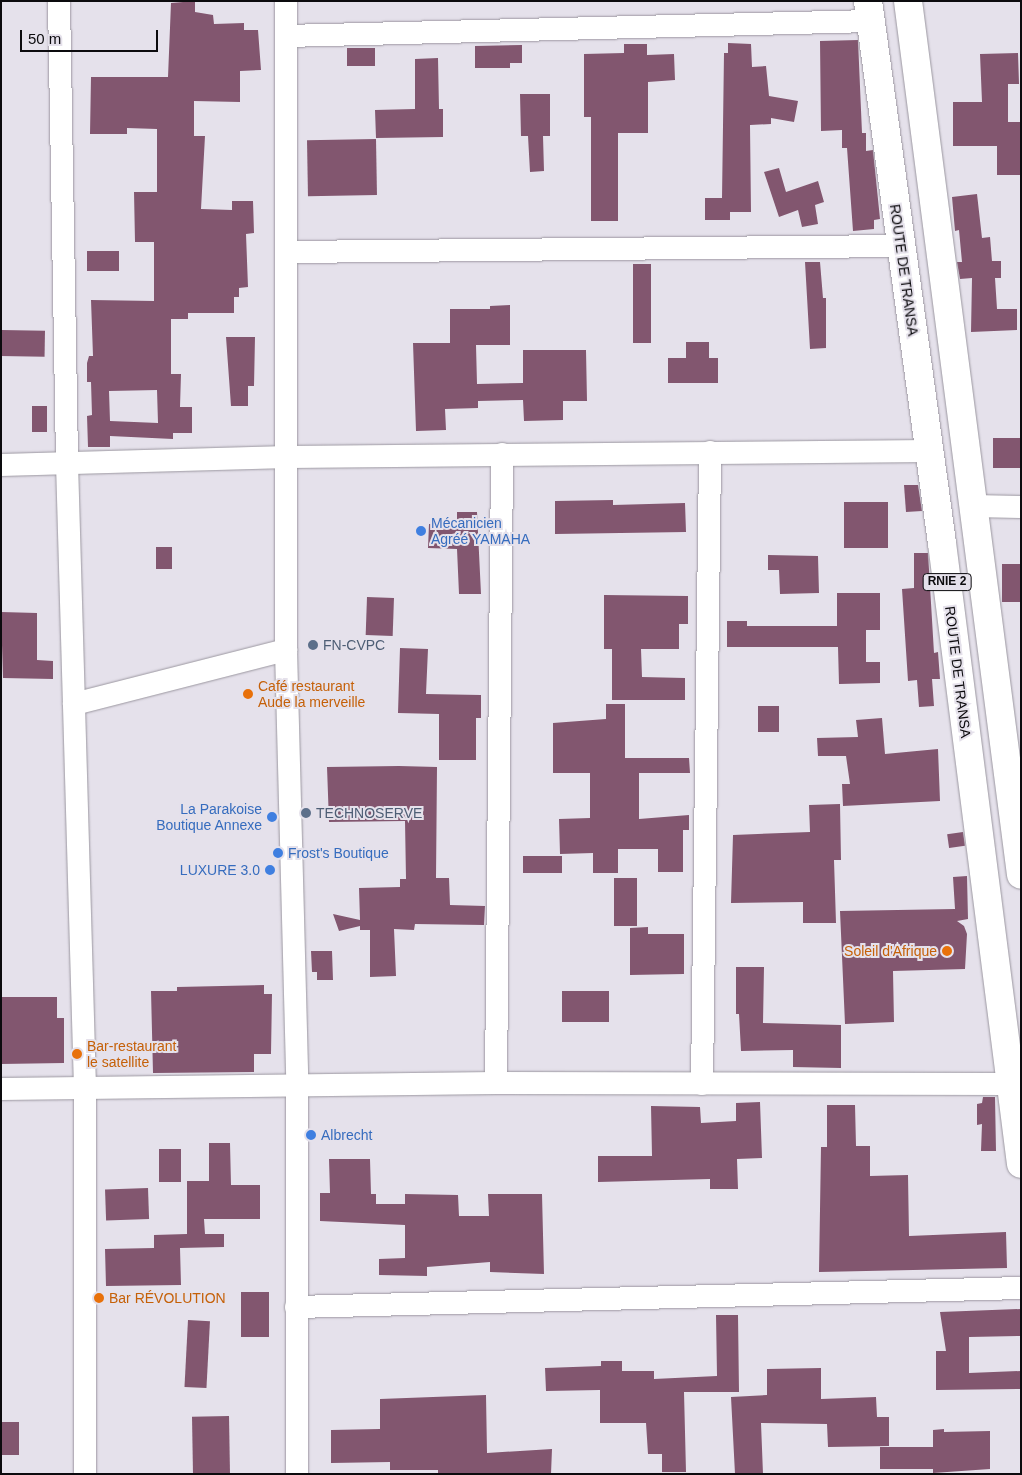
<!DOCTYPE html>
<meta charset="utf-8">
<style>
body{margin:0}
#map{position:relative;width:1022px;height:1475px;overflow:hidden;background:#e5e1eb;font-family:Helvetica,sans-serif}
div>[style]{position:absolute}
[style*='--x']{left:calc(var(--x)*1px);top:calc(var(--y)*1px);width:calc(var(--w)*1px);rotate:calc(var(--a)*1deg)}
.building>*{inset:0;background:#82566f;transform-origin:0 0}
.roads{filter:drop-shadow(0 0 1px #9b97a0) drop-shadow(0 0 1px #9b97a0)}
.minor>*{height:22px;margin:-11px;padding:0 11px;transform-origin:11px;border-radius:11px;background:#fff}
.major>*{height:28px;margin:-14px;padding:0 14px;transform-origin:14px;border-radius:14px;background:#fff}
.dots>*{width:14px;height:14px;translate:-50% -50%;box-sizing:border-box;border:2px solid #e5e1eb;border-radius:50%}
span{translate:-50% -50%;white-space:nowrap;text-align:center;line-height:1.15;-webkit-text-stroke:4px #e5e1eb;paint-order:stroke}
.shield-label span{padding:1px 4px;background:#e5e1eb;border:1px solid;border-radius:4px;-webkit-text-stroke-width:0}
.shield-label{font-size:12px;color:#0c0b0e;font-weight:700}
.street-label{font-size:14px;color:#0c0b0e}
.shop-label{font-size:14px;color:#366cbe}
.left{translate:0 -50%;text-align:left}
.right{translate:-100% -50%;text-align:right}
.service-label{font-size:14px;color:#4e5e75}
.food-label{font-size:14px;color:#c56008}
.frame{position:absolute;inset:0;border:2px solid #0c0b0e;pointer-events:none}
.scale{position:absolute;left:20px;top:30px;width:138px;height:22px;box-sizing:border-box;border:2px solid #0c0b0e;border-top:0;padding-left:6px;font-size:15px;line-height:18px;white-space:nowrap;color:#0c0b0e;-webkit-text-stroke:4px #e5e1eb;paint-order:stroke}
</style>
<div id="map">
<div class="building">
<div style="clip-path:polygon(evenodd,195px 1px,195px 12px,213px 15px,214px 24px,244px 23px,244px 30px,258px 30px,261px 70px,240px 71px,240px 102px,194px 101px,194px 136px,205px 136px,201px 209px,232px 210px,232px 201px,253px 201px,254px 233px,246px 234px,248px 287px,239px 288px,239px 297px,234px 297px,234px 313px,188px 313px,188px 319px,171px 319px,171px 374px,181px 374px,180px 407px,192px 407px,192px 433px,173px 433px,173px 439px,110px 436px,110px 447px,88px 447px,87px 416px,92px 415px,91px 382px,87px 382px,87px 363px,89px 356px,93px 356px,91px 300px,154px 301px,154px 242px,135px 242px,134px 192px,157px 192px,157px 129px,127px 128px,127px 134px,90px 134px,91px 77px,168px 77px,171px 3px,195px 1px,157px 390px,158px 423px,110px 421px,109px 391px,157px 390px)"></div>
<div style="clip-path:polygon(858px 40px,862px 133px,866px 133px,866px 151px,873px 150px,880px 219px,874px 220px,874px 229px,853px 231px,847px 148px,842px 148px,842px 130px,821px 131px,820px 41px)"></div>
<div style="clip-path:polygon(728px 43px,751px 44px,752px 67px,766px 66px,769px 96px,798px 101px,794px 122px,771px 118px,771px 124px,750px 125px,751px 212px,730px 212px,730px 220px,705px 220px,705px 198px,722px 198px,724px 53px,728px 53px)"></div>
<div style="clip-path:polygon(624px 44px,647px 44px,647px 55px,674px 54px,675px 80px,648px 82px,648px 133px,618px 133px,618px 221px,591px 221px,591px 117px,584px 117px,584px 54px,624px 53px)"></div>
<div style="clip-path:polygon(522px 45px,522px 63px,510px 63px,510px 68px,475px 68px,475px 46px)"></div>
<div style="left:347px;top:48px;width:28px;height:18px"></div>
<div style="clip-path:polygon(1018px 53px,1019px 84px,1008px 84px,1008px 122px,1021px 122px,1021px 175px,997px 175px,997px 146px,953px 146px,953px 102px,982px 102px,980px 54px)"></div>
<div style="clip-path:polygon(438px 58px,439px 109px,443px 109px,443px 137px,376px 138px,375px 110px,415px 109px,415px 59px)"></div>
<div style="clip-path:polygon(520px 94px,550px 94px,550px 136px,543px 136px,544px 171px,530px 172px,528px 136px,521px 136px)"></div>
<div style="left:376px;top:139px;width:56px;height:69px;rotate:89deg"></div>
<div style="clip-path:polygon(779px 168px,786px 192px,818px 181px,824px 202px,815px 205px,818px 224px,802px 227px,798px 210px,779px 217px,764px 172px)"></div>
<div style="clip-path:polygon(977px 194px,982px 238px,990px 237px,992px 261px,1001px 261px,1001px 278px,995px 278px,997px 309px,1017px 309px,1017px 330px,971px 332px,972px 278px,960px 279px,957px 262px,962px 262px,959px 230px,955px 231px,952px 197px)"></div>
<div style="left:87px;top:251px;width:32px;height:20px"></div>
<div style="clip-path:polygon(805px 262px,820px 262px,823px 298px,826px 298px,826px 348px,810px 349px)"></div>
<div style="left:633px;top:264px;width:18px;height:79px"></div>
<div style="clip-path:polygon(510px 305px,510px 345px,476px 345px,477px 384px,523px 383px,523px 350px,586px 350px,587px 401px,563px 401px,563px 420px,524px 421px,523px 400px,478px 401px,478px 408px,445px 409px,446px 430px,416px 431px,413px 343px,450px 343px,450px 309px,490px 309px,490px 306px)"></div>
<div style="left:1px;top:330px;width:44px;height:26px;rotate:1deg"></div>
<div style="clip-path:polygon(226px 337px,255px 337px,254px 386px,248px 386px,248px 406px,231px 406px)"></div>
<div style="clip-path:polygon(686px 342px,709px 342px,709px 358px,718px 358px,718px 383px,668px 383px,668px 358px,686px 358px)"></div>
<div style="left:32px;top:406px;width:15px;height:26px"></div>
<div style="left:1021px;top:438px;width:30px;height:28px;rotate:90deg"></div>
<div style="clip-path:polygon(904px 485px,918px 485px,922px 511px,906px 512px)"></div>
<div style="clip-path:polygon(613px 500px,613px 505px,685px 503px,686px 532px,555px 534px,555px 501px)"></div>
<div style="left:888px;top:502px;width:46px;height:44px;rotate:90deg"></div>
<div style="clip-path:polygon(457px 512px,477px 512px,481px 594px,459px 594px,457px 549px,428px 548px,429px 524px,457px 525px)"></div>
<div style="left:156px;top:547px;width:16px;height:22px"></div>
<div style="clip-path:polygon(914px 553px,928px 553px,934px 653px,938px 652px,940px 679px,932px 679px,934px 706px,919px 707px,917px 680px,908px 681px,902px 589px,914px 588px)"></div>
<div style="clip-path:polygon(768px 555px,818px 556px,819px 593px,780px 594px,779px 570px,768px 570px)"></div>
<div style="left:1002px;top:564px;width:19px;height:38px"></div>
<div style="clip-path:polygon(837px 593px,880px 593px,880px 630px,866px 630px,866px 662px,880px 662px,880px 683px,839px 684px,838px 647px,727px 647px,727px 621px,747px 621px,747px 626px,837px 626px)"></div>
<div style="clip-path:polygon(604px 595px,688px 596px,688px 624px,679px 624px,679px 649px,641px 649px,642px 677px,685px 678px,685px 700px,612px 700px,612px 649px,604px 649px)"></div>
<div style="left:367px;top:597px;width:27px;height:38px;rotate:2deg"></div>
<div style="clip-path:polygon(1px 612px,37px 613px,37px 660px,53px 661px,53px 679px,3px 678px)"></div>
<div style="clip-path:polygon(400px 648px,428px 649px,426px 694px,481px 695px,481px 718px,476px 718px,476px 760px,439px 760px,439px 714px,398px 713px)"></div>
<div style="clip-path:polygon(606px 704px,625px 704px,625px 758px,689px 758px,690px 773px,639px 773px,639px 819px,689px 815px,689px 830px,683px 830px,683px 872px,658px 872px,658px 849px,618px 849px,618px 873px,593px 873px,593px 853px,560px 854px,559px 819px,590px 818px,590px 773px,553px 773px,553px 723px,606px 719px)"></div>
<div style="left:758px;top:706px;width:21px;height:26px"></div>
<div style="clip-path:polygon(882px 718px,885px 754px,938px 749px,940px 801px,843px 806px,842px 784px,850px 784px,846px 756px,818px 756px,817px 738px,858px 737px,856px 720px)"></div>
<div style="clip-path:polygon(399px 766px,437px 767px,436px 878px,449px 878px,450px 905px,485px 906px,484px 925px,415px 924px,414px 930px,394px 929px,396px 976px,370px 977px,370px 930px,360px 930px,360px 926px,339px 931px,333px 914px,360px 920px,359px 888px,400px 887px,400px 879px,406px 879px,405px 821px,329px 822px,327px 767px)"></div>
<div style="clip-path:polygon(840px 804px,841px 860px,834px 860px,836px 923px,803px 923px,803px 902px,731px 903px,733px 835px,810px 832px,809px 805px)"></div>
<div style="left:963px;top:832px;width:14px;height:16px;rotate:82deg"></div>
<div style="left:523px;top:856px;width:39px;height:17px"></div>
<div style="clip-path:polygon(967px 876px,968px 919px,957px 921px,964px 926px,967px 934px,965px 969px,893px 971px,894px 1022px,845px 1024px,840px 911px,955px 909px,953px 877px)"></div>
<div style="left:614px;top:878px;width:23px;height:48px"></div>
<div style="clip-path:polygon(648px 927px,648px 934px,684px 934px,684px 974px,630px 975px,630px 928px)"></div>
<div style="clip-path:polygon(311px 951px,332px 951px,333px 980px,317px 980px,317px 972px,312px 972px)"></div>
<div style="clip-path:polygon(736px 967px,764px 967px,763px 1023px,841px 1025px,841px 1068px,793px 1067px,793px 1050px,741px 1051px,739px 1014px,736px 1014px)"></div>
<div style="clip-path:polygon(264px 985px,264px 994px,272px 994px,271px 1054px,254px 1054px,254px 1072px,153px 1073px,151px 991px,177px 991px,177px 987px)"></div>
<div style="left:609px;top:991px;width:31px;height:47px;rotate:90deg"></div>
<div style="clip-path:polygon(1px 997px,57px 997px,57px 1018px,64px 1018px,64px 1063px,1px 1064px)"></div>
<div style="clip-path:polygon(983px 1097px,995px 1097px,996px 1151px,981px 1151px,982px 1124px,977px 1125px,977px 1104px,982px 1103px)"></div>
<div style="clip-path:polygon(760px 1102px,762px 1158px,737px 1159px,738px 1189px,710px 1189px,710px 1179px,598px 1182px,598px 1156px,652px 1156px,651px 1106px,700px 1107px,701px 1123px,736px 1121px,736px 1103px)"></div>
<div style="clip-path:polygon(827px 1105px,855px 1105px,856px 1146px,870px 1146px,870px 1176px,908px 1175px,909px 1236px,1006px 1232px,1007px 1268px,819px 1272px,821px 1147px,827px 1147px)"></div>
<div style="clip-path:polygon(209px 1143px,230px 1143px,231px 1185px,260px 1185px,260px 1219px,204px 1219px,205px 1234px,224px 1234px,224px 1247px,180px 1248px,181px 1285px,106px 1286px,105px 1249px,154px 1248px,154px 1235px,187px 1234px,187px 1181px,209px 1181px)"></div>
<div style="left:159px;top:1149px;width:22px;height:33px"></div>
<div style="clip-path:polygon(329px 1159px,370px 1159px,371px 1194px,376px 1194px,376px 1204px,405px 1204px,405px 1194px,458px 1195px,459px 1216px,489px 1216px,488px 1194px,542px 1194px,544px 1274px,490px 1272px,490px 1262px,427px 1267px,427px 1276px,379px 1275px,379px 1259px,405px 1258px,405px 1225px,320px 1221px,320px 1193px,330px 1193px)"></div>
<div style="left:148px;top:1188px;width:31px;height:43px;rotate:88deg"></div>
<div style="left:241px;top:1292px;width:28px;height:45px"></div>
<div style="clip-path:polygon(1021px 1309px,1021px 1336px,969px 1337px,969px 1373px,1021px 1371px,1021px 1389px,936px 1390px,936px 1351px,946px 1351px,940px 1312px)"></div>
<div style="clip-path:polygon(716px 1315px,738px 1315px,739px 1392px,684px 1392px,686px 1472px,662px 1472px,662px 1454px,648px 1454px,646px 1423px,600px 1423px,600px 1390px,546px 1391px,545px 1368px,601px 1366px,601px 1361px,622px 1361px,622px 1371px,654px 1371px,654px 1379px,717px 1376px)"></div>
<div style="left:188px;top:1320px;width:22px;height:67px;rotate:3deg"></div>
<div style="clip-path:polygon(821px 1368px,821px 1399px,876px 1397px,877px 1417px,889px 1417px,889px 1446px,828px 1447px,827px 1424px,761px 1423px,763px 1474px,735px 1474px,731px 1397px,767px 1395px,767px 1369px)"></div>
<div style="clip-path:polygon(486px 1395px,487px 1453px,552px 1449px,551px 1474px,438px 1474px,438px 1470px,390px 1470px,390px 1462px,331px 1463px,331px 1430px,380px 1429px,380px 1399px)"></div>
<div style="left:229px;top:1416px;width:58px;height:37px;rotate:89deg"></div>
<div style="left:1px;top:1422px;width:18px;height:33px"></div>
<div style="clip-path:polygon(944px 1429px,944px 1432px,990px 1431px,990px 1469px,933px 1473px,933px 1469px,880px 1469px,880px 1447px,933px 1447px,933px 1430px)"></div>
</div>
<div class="roads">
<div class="minor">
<div style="--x:59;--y:1;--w:462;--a:89"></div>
<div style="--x:67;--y:463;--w:626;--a:88.35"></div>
<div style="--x:85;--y:1089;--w:385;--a:90"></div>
<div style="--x:286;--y:1;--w:649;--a:90"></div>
<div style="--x:286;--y:650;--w:434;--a:88.5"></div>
<div style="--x:297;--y:1084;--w:390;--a:90"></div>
<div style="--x:286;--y:36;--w:584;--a:-1.47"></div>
<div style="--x:287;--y:252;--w:613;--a:-0.56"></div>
<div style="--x:1;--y:465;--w:287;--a:-1.6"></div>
<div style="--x:288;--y:457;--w:642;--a:-0.54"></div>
<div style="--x:973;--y:506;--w:48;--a:1.2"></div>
<div style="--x:74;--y:704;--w:219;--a:-14.3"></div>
<div style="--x:496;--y:1083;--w:629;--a:-89.45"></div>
<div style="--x:702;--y:1084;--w:632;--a:-89.27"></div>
<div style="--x:1;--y:1089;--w:495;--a:-0.7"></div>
<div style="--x:496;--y:1083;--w:515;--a:0.11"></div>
<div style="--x:296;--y:1307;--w:725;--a:-1.5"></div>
</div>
<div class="major">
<div style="--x:868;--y:1;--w:547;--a:82.23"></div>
<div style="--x:942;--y:543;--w:626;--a:82.75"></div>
<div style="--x:908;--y:1;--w:881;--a:82.63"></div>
</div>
</div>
<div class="dots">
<div style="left:421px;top:531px;background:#3f7fe0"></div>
<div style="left:313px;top:645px;background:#5c6f8a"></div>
<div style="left:248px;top:694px;background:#e8710a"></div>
<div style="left:306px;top:813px;background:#5c6f8a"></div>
<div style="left:272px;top:817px;background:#3f7fe0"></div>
<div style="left:278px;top:853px;background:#3f7fe0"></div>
<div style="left:270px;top:870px;background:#3f7fe0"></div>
<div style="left:947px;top:951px;background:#e8710a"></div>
<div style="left:77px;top:1054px;background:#e8710a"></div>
<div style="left:311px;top:1135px;background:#3f7fe0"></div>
<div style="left:99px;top:1298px;background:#e8710a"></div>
</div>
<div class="shield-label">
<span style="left:947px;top:582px">RNIE 2</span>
</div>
<div class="street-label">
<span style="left:904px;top:270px;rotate:82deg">ROUTE DE TRANSA</span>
<span style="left:958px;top:672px;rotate:83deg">ROUTE DE TRANSA</span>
</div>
<div class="shop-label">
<span class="left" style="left:431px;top:531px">Mécanicien<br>Agréé YAMAHA</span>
<span class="right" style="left:262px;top:817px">La Parakoise<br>Boutique Annexe</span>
<span class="left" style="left:288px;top:853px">Frost's Boutique</span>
<span class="right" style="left:260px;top:870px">LUXURE 3.0</span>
<span class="left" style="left:321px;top:1135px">Albrecht</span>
</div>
<div class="service-label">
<span class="left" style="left:323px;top:645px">FN-CVPC</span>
<span class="left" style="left:316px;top:813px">TECHNOSERVE</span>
</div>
<div class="food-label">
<span class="left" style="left:258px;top:694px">Café restaurant<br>Aude la merveille</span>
<span class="right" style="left:937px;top:951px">Soleil d'Afrique</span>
<span class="left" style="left:87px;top:1054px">Bar-restaurant<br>le satellite</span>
<span class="left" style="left:109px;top:1298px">Bar RÉVOLUTION</span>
</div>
<div class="frame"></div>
<div class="scale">50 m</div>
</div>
